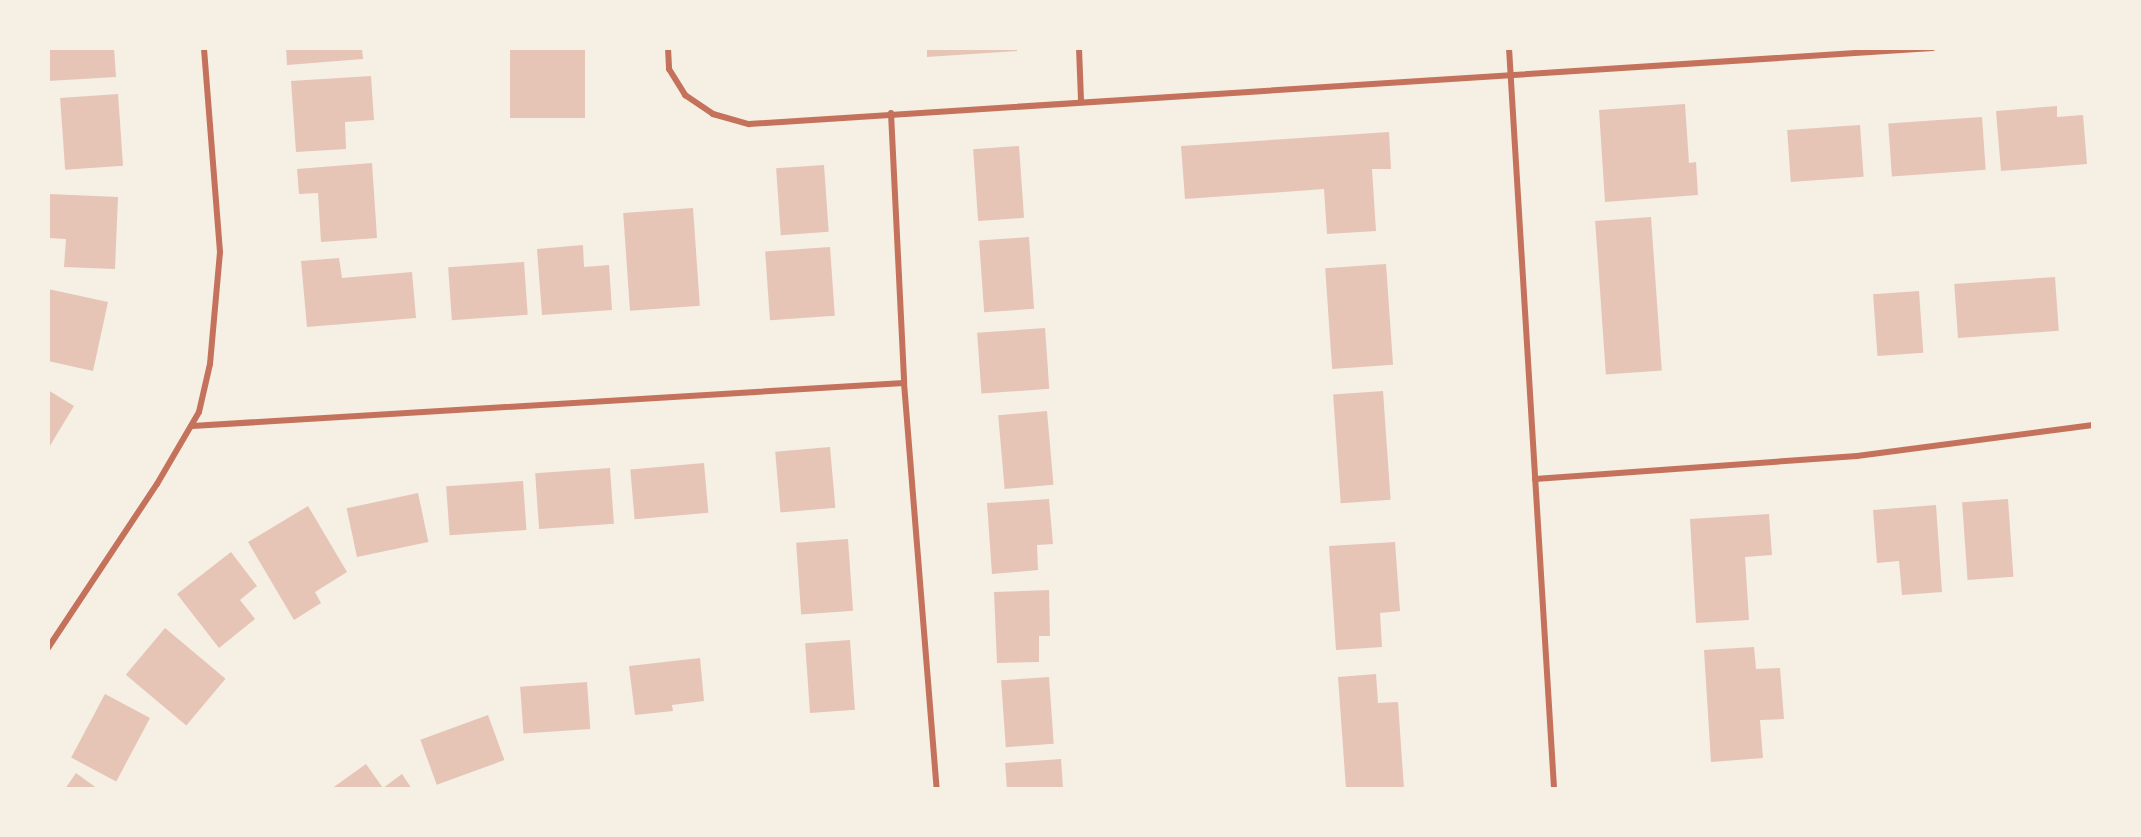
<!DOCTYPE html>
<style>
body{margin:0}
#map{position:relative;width:2141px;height:837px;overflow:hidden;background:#f6efe4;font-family:Quicksand,sans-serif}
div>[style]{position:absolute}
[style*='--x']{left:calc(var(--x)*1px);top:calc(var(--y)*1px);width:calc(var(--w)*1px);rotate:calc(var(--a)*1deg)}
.building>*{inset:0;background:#e6c5b7;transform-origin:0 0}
.minor>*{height:6px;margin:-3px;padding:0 3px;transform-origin:3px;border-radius:3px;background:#c5725c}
span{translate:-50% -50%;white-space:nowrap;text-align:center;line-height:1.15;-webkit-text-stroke:4.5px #f6efe4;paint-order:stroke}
.frame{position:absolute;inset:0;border:50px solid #f6efe4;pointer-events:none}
</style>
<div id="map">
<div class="building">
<div style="clip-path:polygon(48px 48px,114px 48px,116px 77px,48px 81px)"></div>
<div style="clip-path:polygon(286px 48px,362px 48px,363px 59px,287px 65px)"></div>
<div style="left:510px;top:48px;width:75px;height:70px"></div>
<div style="clip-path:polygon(927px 48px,1017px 48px,1017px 51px,927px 57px)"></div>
<div style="clip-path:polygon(371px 76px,374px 120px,345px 122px,346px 149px,296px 152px,291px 81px)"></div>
<div style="left:118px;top:94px;width:72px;height:58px;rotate:86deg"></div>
<div style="clip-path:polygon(1685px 104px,1689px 163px,1696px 162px,1698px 195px,1605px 202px,1599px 110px)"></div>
<div style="clip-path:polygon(2057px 106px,2057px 117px,2083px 115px,2087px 164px,2001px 171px,1996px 111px)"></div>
<div style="left:1982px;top:117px;width:53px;height:94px;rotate:86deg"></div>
<div style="left:1860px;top:125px;width:52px;height:73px;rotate:86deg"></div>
<div style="clip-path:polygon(1389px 132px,1391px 169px,1372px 169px,1376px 231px,1327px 234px,1324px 189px,1185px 199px,1181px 146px)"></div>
<div style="left:1019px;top:146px;width:72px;height:46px;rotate:86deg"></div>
<div style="clip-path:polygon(372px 163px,377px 238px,321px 242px,318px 193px,299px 194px,297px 169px)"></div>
<div style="left:824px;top:165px;width:67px;height:48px;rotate:86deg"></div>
<div style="clip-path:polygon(49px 194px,118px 197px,115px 269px,64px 267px,66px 239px,48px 238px)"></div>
<div style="left:693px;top:208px;width:98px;height:70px;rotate:86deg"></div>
<div style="left:1651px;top:217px;width:154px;height:56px;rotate:86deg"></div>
<div style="left:1029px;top:237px;width:72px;height:50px;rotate:86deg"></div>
<div style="clip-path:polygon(583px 245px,584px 267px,609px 265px,612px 310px,542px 315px,537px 249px)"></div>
<div style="left:830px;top:247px;width:69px;height:65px;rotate:86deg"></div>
<div style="clip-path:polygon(339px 258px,342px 278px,412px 272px,416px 318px,307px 327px,301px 261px)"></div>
<div style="left:524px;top:262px;width:53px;height:76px;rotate:86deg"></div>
<div style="left:1386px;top:264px;width:101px;height:61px;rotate:86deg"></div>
<div style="left:2055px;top:277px;width:54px;height:101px;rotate:86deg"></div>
<div style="clip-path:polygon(48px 289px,108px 302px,93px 371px,48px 361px)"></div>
<div style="left:1919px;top:291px;width:62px;height:46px;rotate:86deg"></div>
<div style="left:1045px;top:328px;width:61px;height:68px;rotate:86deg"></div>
<div style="clip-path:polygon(48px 390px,74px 406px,48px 449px)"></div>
<div style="left:1383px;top:391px;width:109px;height:50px;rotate:86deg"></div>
<div style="left:1047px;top:411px;width:74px;height:49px;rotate:85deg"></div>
<div style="left:830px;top:447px;width:61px;height:55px;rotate:85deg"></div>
<div style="left:704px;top:463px;width:50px;height:74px;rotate:85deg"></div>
<div style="left:610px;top:468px;width:56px;height:75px;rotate:86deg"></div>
<div style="left:523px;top:481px;width:49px;height:77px;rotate:86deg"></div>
<div style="left:418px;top:493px;width:50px;height:73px;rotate:78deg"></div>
<div style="clip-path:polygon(1049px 499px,1053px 544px,1037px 545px,1038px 570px,992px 574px,987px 503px)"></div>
<div style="left:2008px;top:499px;width:78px;height:46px;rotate:86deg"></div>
<div style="clip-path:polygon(1936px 505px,1942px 592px,1902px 595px,1899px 561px,1877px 563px,1873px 510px)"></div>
<div style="clip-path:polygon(308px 506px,347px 572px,315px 592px,321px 603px,294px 620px,248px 542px)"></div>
<div style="clip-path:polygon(1769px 514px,1772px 555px,1745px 557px,1749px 620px,1696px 623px,1690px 519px)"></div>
<div style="left:848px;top:539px;width:72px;height:52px;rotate:86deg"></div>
<div style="clip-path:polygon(1395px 542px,1400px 611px,1380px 613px,1382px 647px,1336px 650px,1329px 546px)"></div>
<div style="clip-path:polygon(231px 552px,257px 586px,240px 600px,255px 619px,219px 648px,177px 594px)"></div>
<div style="clip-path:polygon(1049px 590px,1050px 636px,1039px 636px,1039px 662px,997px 663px,994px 592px)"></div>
<div style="left:165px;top:628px;width:79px;height:61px;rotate:40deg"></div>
<div style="left:850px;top:640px;width:70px;height:45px;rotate:86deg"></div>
<div style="clip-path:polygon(1754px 647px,1756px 669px,1780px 668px,1784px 719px,1760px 720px,1763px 758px,1711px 762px,1704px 650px)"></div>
<div style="clip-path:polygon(700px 658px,704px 701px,672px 705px,673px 711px,635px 715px,629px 666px)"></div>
<div style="clip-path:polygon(1376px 674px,1378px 703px,1398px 702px,1404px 789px,1346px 789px,1338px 677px)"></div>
<div style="left:1049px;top:677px;width:67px;height:48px;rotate:86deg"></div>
<div style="left:587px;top:682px;width:47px;height:67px;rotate:86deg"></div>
<div style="left:105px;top:694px;width:51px;height:72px;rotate:28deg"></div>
<div style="left:488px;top:715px;width:48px;height:72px;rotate:70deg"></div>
<div style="left:1061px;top:759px;width:30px;height:56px;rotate:86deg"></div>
<div style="clip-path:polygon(366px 764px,383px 788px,402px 774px,412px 789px,331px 789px)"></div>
<div style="clip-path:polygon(76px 773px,98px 789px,65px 789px)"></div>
</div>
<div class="minor">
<div style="--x:668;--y:48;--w:21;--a:87"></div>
<div style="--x:669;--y:69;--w:31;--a:58"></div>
<div style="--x:685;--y:95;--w:34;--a:34"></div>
<div style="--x:713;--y:114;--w:37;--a:16"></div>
<div style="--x:749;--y:124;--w:1186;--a:-3.67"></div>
<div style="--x:1079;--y:48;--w:53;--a:87.8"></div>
<div style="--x:1509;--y:48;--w:742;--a:86.52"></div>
<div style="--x:891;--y:113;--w:270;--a:87.2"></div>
<div style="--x:904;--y:383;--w:407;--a:85.4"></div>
<div style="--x:192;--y:426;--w:713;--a:-3.46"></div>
<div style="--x:1535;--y:479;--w:323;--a:-4.1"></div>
<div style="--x:1857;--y:456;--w:238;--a:-7.5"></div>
<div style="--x:48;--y:648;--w:197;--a:-56.4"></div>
<div style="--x:157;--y:484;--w:83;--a:-59.7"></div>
<div style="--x:199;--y:412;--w:49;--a:-77.1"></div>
<div style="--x:210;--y:364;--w:112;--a:-84.9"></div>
<div style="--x:220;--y:252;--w:205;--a:-94.5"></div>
</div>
<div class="frame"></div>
</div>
